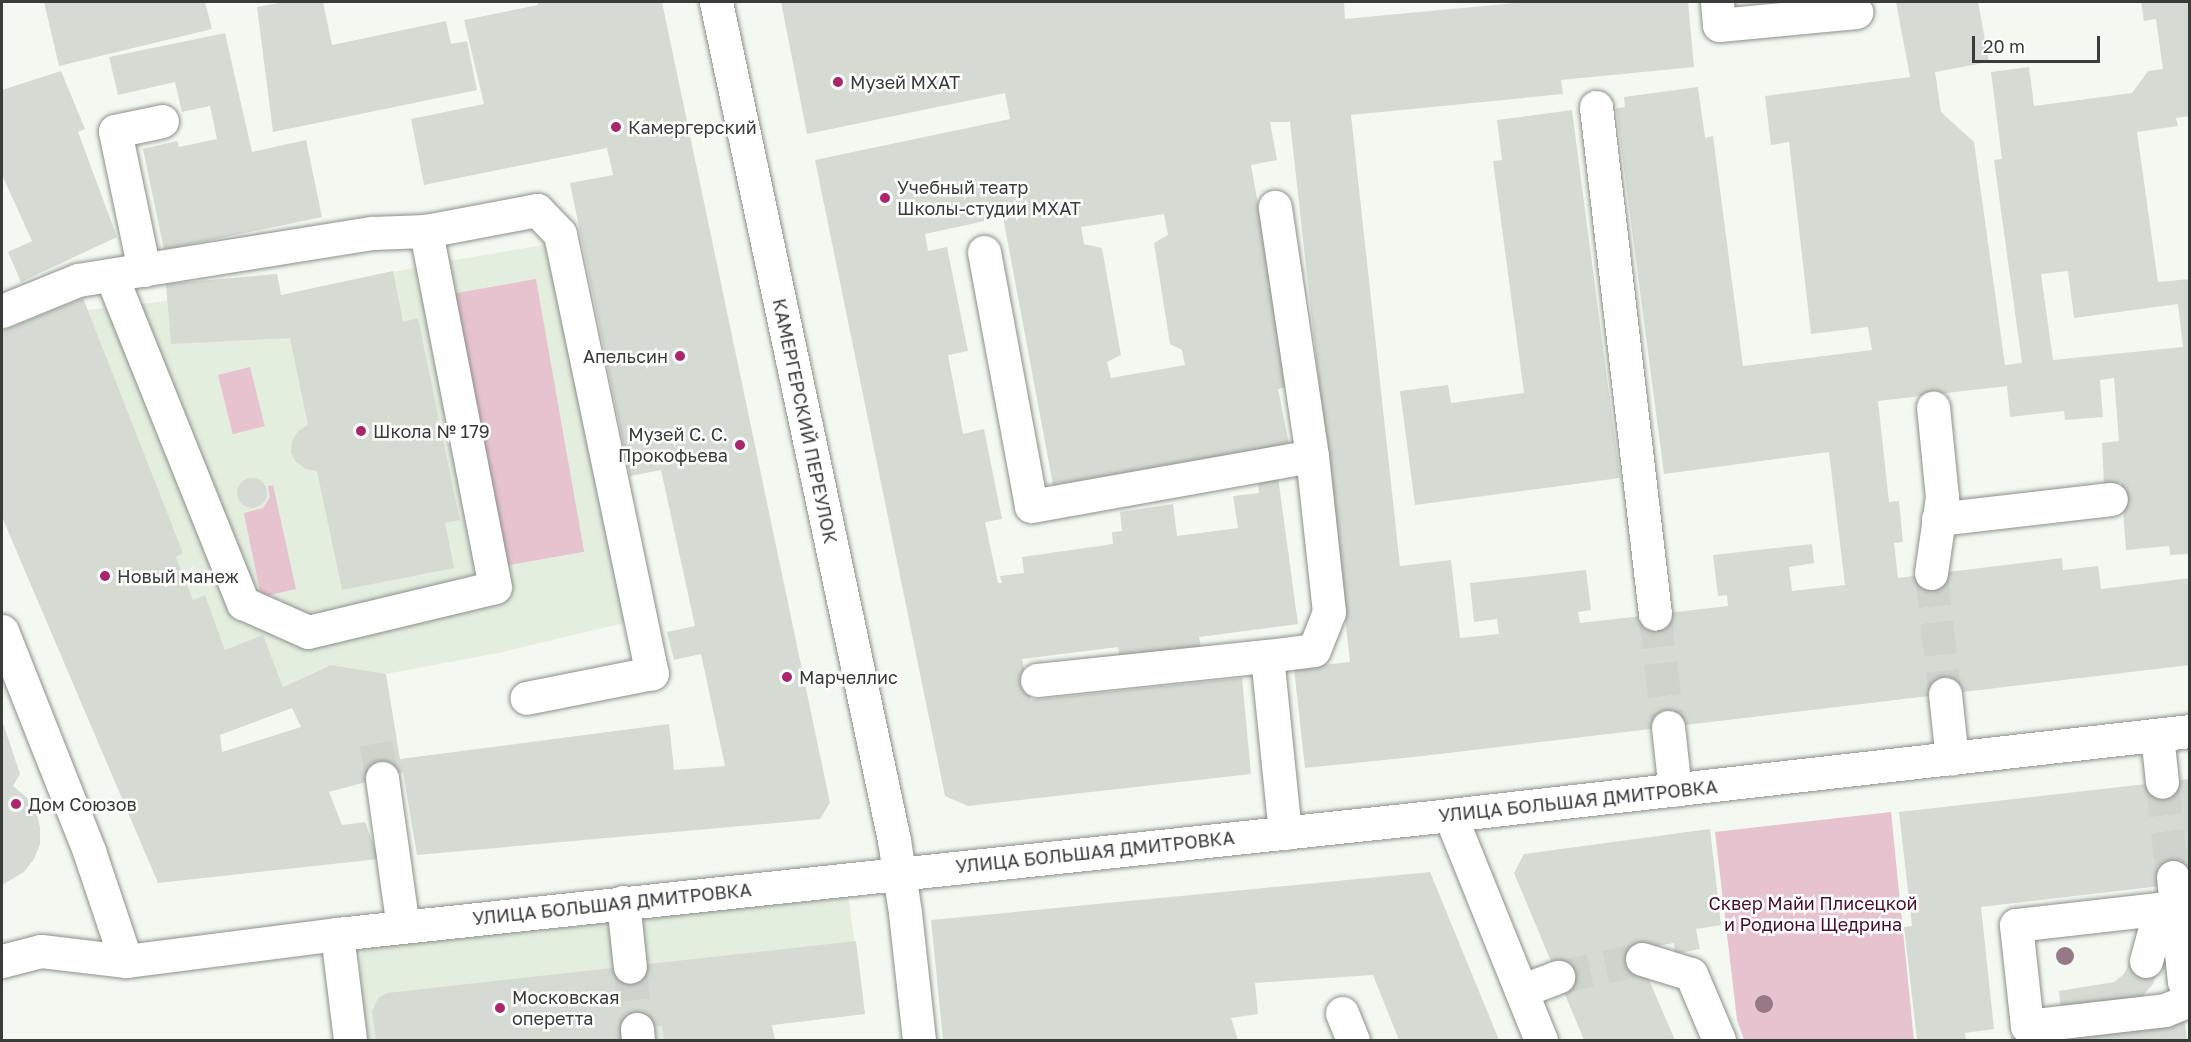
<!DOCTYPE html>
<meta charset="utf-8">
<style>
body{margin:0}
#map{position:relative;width:2191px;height:1042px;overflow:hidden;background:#f3f9f1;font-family:"Golos Text",sans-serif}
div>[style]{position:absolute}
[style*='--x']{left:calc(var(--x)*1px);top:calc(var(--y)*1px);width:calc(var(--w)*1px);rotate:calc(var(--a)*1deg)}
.built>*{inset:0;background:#e3eedf}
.green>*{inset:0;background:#e7c3d0;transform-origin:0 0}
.building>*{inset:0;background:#d5dbd3}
.round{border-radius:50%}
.minor-tunnel>*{height:33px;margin-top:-16.5px;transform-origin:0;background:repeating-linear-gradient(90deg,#ced3cc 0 33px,transparent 0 49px)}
.roads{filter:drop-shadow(0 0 2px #8b918a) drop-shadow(0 0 2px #8b918a)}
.minor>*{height:33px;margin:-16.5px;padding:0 16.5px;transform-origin:16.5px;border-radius:16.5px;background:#fff}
.trees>*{width:18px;height:18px;margin:-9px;border-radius:50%;background:#977886}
.dots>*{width:16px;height:16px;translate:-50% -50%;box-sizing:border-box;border:3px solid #fff;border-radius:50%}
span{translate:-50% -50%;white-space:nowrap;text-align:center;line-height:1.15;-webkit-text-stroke:5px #fff;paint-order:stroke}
.poi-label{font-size:18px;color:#393c38}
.left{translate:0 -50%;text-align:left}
.right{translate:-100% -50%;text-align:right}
.street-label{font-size:18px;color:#393c38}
.park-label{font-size:18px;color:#4b0f2e}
.frame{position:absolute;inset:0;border:3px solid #393c38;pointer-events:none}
.scale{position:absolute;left:1972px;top:36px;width:128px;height:27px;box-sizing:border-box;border:3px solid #393c38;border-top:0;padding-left:8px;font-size:18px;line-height:21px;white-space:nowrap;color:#393c38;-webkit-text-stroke:4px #fff;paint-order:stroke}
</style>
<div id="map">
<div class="built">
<div style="clip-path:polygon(548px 244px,628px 622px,498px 653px,386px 674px,330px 665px,283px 687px,263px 636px,225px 650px,205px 595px,193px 600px,176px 557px,182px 553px,87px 310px,167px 301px,166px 284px,277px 274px,281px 295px,432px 264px)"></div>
<div style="clip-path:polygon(847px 889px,865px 1014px,772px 1025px,775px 1040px,368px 1040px,361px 992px,361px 944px)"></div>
</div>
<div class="green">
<div style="left:536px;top:279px;width:277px;height:86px;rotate:80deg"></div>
<div style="left:250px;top:367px;width:61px;height:33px;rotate:76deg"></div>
<div style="clip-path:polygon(273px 485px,296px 589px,261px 597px,244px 513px,263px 508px,270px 497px,268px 486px)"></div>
<div style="clip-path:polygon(1891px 812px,1914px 1040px,1744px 1040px,1737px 1020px,1715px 832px)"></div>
</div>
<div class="building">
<div style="clip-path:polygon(44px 2px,205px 2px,212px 29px,59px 66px)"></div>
<div style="clip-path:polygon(285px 2px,323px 2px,332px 45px,446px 21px,451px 44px,467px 41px,477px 90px,273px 132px,257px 7px)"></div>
<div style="clip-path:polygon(evenodd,538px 2px,662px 2px,830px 803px,820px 819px,417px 855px,403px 772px,329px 792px,342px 825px,365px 822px,379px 859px,158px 883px,2px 517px,2px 331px,83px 298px,183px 553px,176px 557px,193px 600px,205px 595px,225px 650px,263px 635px,283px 687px,331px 665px,386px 674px,400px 759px,669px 724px,674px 770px,725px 766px,701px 654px,674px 660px,667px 632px,695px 626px,661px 470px,630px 476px,570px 183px,613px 175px,607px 148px,424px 185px,411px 119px,484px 104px,464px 20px,538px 5px,538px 2px,292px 708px,301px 727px,222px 752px,220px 735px,292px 708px)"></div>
<div style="clip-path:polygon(evenodd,781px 2px,1344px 2px,1345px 19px,1527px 2px,1688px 2px,1694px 67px,1561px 80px,1563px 94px,1351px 115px,1400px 566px,1451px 560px,1460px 638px,1499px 634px,1497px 619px,1474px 622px,1470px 583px,1586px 570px,1591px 610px,1578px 612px,1580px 623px,1728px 606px,1727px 595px,1718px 596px,1713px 555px,1812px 544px,1814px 563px,1789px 567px,1792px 591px,1845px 585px,1829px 452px,1664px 474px,1616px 108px,1625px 107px,1624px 97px,1698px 87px,1705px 138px,1713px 136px,1743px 366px,1872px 350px,1868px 327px,1811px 334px,1789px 142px,1771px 145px,1765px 96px,1910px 77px,1896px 2px,1978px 2px,1989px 62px,1935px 72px,1941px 112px,1974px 142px,2005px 365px,2022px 363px,1994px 160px,2002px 159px,1991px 72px,2029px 67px,2034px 106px,2132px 93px,2148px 71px,2163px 69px,2156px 19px,2144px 21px,2141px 2px,2190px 2px,2190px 116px,2176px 118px,2178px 126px,2137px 132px,2158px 282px,2190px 279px,2190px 554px,2170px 555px,2169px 546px,2126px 550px,2121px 483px,2104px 484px,2102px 443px,2119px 441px,2114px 378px,2100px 380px,2103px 417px,2065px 420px,2064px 411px,2010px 417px,2007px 386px,1878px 401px,1889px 502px,1899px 501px,1903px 542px,1894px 543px,1898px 578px,2062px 558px,2063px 570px,2098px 566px,2101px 589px,2190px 578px,2190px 665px,1423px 756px,1305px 768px,1294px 668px,1350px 662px,1290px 122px,1270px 122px,1277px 160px,1251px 165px,1291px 386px,1278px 389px,1289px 444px,1053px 485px,1003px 217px,925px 234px,928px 251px,947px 247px,968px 351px,948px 355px,963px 434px,984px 429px,1002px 519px,985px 522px,998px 583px,1002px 583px,1000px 576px,1024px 573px,1022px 557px,1113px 544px,1112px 532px,1122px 531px,1120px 512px,1173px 504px,1177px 536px,1238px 528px,1233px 496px,1259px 493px,1258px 480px,1278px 477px,1298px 624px,1199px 637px,1201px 648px,1120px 660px,1118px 647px,1022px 659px,1031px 700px,1242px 678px,1251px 774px,968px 806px,945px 796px,815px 160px,1010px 119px,1005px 93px,807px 134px,781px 2px,1164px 214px,1168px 235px,1154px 243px,1170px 344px,1182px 350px,1185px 365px,1111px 378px,1107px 362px,1121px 355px,1102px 248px,1084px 244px,1081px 227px,1164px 214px,781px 2px,2068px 271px,2074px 318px,2178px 304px,2183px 347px,2053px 360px,2041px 274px,2068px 271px)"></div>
<div style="clip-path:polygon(225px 33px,252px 152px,306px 140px,322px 217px,164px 250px,143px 149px,177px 141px,179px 147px,217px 139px,210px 106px,182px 112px,175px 82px,118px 95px,109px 57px)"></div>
<div style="clip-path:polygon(61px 71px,85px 129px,78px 132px,117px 237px,21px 282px,8px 252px,32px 241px,2px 175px,2px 90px)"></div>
<div style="clip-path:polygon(1572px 110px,1620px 478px,1415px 505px,1400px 391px,1448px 385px,1451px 403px,1524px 393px,1493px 161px,1502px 160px,1497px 120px)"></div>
<div style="clip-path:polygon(393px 271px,403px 322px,418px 318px,454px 493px,460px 520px,445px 523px,454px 568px,342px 590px,317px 471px,306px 469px,296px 462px,291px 453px,292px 441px,298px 431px,308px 425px,290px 338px,171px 344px,166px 284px,277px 274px,281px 295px)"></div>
<div class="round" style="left:237px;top:478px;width:30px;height:30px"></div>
<div style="clip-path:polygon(2px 720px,20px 774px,13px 786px,26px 797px,36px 811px,40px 827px,40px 844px,34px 859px,24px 872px,2px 885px)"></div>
<div style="clip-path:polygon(2190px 779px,2190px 880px,2161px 886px,1981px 907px,1994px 1029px,1965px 1033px,1966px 1040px,1917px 1040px,1904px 927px,1912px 926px,1899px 812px)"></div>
<div style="clip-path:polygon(1710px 829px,1721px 925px,1696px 929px,1700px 949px,1675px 954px,1674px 943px,1640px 949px,1646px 973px,1675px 1040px,1584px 1040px,1514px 873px,1524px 854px)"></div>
<div style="clip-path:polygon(1430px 872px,1499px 1040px,1399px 1040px,1373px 975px,1255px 983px,1258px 1014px,1231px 1018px,1238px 1040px,943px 1040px,931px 920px)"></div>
<div style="clip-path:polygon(856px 941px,865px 1014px,772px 1025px,775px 1040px,664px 1040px,662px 1026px,628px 1030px,630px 1040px,376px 1040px,372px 1012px,378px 998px,387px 993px)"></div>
<div style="clip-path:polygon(2132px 957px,2160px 965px,2153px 984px,2142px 997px,2061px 1013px,2059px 991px,2114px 982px,2124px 974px)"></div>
<div style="clip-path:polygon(2184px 1018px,2187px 1040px,2011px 1040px,2010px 1037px)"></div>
</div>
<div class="minor-tunnel">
<div style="--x:1931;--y:573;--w:122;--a:83.4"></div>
<div style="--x:1655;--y:614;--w:114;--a:83.4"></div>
<div style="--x:376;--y:743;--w:36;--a:80"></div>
<div style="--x:2162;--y:782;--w:96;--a:83.4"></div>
<div style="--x:630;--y:967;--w:62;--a:83.6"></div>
<div style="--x:1558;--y:977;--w:86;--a:-12.1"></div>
</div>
<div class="roads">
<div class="minor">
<div style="--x:716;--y:2;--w:857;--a:78.01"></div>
<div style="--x:894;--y:840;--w:74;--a:81.4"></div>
<div style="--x:905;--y:913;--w:128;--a:83.7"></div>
<div style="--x:1717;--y:2;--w:23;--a:85"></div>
<div style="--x:1719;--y:25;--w:138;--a:-5.4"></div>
<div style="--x:1596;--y:107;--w:510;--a:83.36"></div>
<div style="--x:984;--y:252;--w:258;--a:79.5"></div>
<div style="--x:1031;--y:506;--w:285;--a:-10.1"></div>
<div style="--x:144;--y:270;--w:142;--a:-101.8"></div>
<div style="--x:115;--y:131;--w:48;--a:-12"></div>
<div style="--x:111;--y:275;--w:354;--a:68.1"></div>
<div style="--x:243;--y:603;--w:71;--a:24"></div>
<div style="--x:308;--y:632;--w:192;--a:-13.5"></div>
<div style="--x:495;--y:587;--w:363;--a:-101"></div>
<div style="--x:2;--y:311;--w:82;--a:-22.2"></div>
<div style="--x:78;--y:280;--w:298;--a:-9.1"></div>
<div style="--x:372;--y:233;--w:54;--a:-2.1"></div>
<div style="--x:426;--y:231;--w:113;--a:-10.7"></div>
<div style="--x:537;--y:210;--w:33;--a:46"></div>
<div style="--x:560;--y:234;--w:449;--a:78.2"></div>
<div style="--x:652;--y:673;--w:128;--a:168.8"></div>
<div style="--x:1938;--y:519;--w:174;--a:-6.6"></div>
<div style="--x:1931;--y:573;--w:77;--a:-81.8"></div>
<div style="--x:1942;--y:497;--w:90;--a:-95.7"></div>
<div style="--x:2;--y:631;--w:237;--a:68.4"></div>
<div style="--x:89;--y:851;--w:116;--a:71.4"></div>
<div style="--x:1267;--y:656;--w:47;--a:-7.3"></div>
<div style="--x:1314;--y:650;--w:41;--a:-68.5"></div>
<div style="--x:1329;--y:612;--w:157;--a:-96.2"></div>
<div style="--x:1312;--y:456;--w:252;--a:-98.5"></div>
<div style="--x:1037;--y:680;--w:231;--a:-6"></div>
<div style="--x:1267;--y:656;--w:178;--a:84.2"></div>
<div style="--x:1945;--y:694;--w:65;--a:83.9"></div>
<div style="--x:1668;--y:727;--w:63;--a:83.7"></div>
<div style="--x:2157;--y:735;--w:47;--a:83.9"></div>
<div style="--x:382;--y:778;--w:150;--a:82"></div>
<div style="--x:1450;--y:815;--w:243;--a:68"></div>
<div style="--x:2173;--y:877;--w:105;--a:84"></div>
<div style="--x:2184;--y:981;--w:14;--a:65"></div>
<div style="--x:623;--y:902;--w:65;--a:83.9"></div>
<div style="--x:2175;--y:907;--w:160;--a:173.5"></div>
<div style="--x:2016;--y:925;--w:102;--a:83.8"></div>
<div style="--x:2027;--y:1026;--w:139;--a:-6.6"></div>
<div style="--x:2165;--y:1010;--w:27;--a:-22"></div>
<div style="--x:337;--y:934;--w:107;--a:83"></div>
<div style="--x:1642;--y:959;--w:51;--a:17"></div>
<div style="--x:1691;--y:974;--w:72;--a:67"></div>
<div style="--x:2;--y:961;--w:40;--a:-14.4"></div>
<div style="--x:41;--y:951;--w:86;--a:6.7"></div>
<div style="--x:126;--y:961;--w:213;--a:-7.3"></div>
<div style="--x:337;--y:934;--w:1119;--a:-6.1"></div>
<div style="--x:1450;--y:815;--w:745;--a:-6.48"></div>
<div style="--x:2146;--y:961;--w:54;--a:-74.9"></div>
<div style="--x:1521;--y:991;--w:40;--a:-21"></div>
<div style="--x:1342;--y:1013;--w:29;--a:68"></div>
<div style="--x:637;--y:1029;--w:11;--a:85"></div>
</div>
</div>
<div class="trees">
<div style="left:2065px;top:956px"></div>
<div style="left:1764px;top:1004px"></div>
</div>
<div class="dots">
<div style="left:838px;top:82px;background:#ab256b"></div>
<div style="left:616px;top:127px;background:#ab256b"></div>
<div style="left:885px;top:198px;background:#ab256b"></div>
<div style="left:680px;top:356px;background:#ab256b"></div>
<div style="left:361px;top:431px;background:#ab256b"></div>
<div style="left:740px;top:445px;background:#ab256b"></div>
<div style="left:105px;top:576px;background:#ab256b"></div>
<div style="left:787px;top:677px;background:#ab256b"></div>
<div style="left:16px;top:804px;background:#ab256b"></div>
<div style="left:500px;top:1008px;background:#ab256b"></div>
</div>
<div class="poi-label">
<span class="left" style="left:850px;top:82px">Музей МХАТ</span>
<span class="left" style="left:628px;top:127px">Камергерский</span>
<span class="left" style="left:897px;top:198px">Учебный театр<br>Школы-студии МХАТ</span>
<span class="right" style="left:668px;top:356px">Апельсин</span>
<span class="left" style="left:373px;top:431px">Школа № 179</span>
<span class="right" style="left:728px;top:445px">Музей С. С.<br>Прокофьева</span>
<span class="left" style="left:117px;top:576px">Новый манеж</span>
<span class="left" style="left:799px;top:677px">Марчеллис</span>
<span class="left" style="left:28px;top:804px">Дом Союзов</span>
<span class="left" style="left:512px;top:1008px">Московская<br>оперетта</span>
</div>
<div class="street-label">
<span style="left:805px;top:421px;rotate:78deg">КАМЕРГЕРСКИЙ ПЕРЕУЛОК</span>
<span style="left:1578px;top:801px;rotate:-6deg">УЛИЦА БОЛЬШАЯ ДМИТРОВКА</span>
<span style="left:1095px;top:852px;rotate:-6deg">УЛИЦА БОЛЬШАЯ ДМИТРОВКА</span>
<span style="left:612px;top:904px;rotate:-6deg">УЛИЦА БОЛЬШАЯ ДМИТРОВКА</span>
</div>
<div class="park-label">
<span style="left:1813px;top:914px">Сквер Майи Плисецкой<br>и Родиона Щедрина</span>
</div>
<div class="frame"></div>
<div class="scale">20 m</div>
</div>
